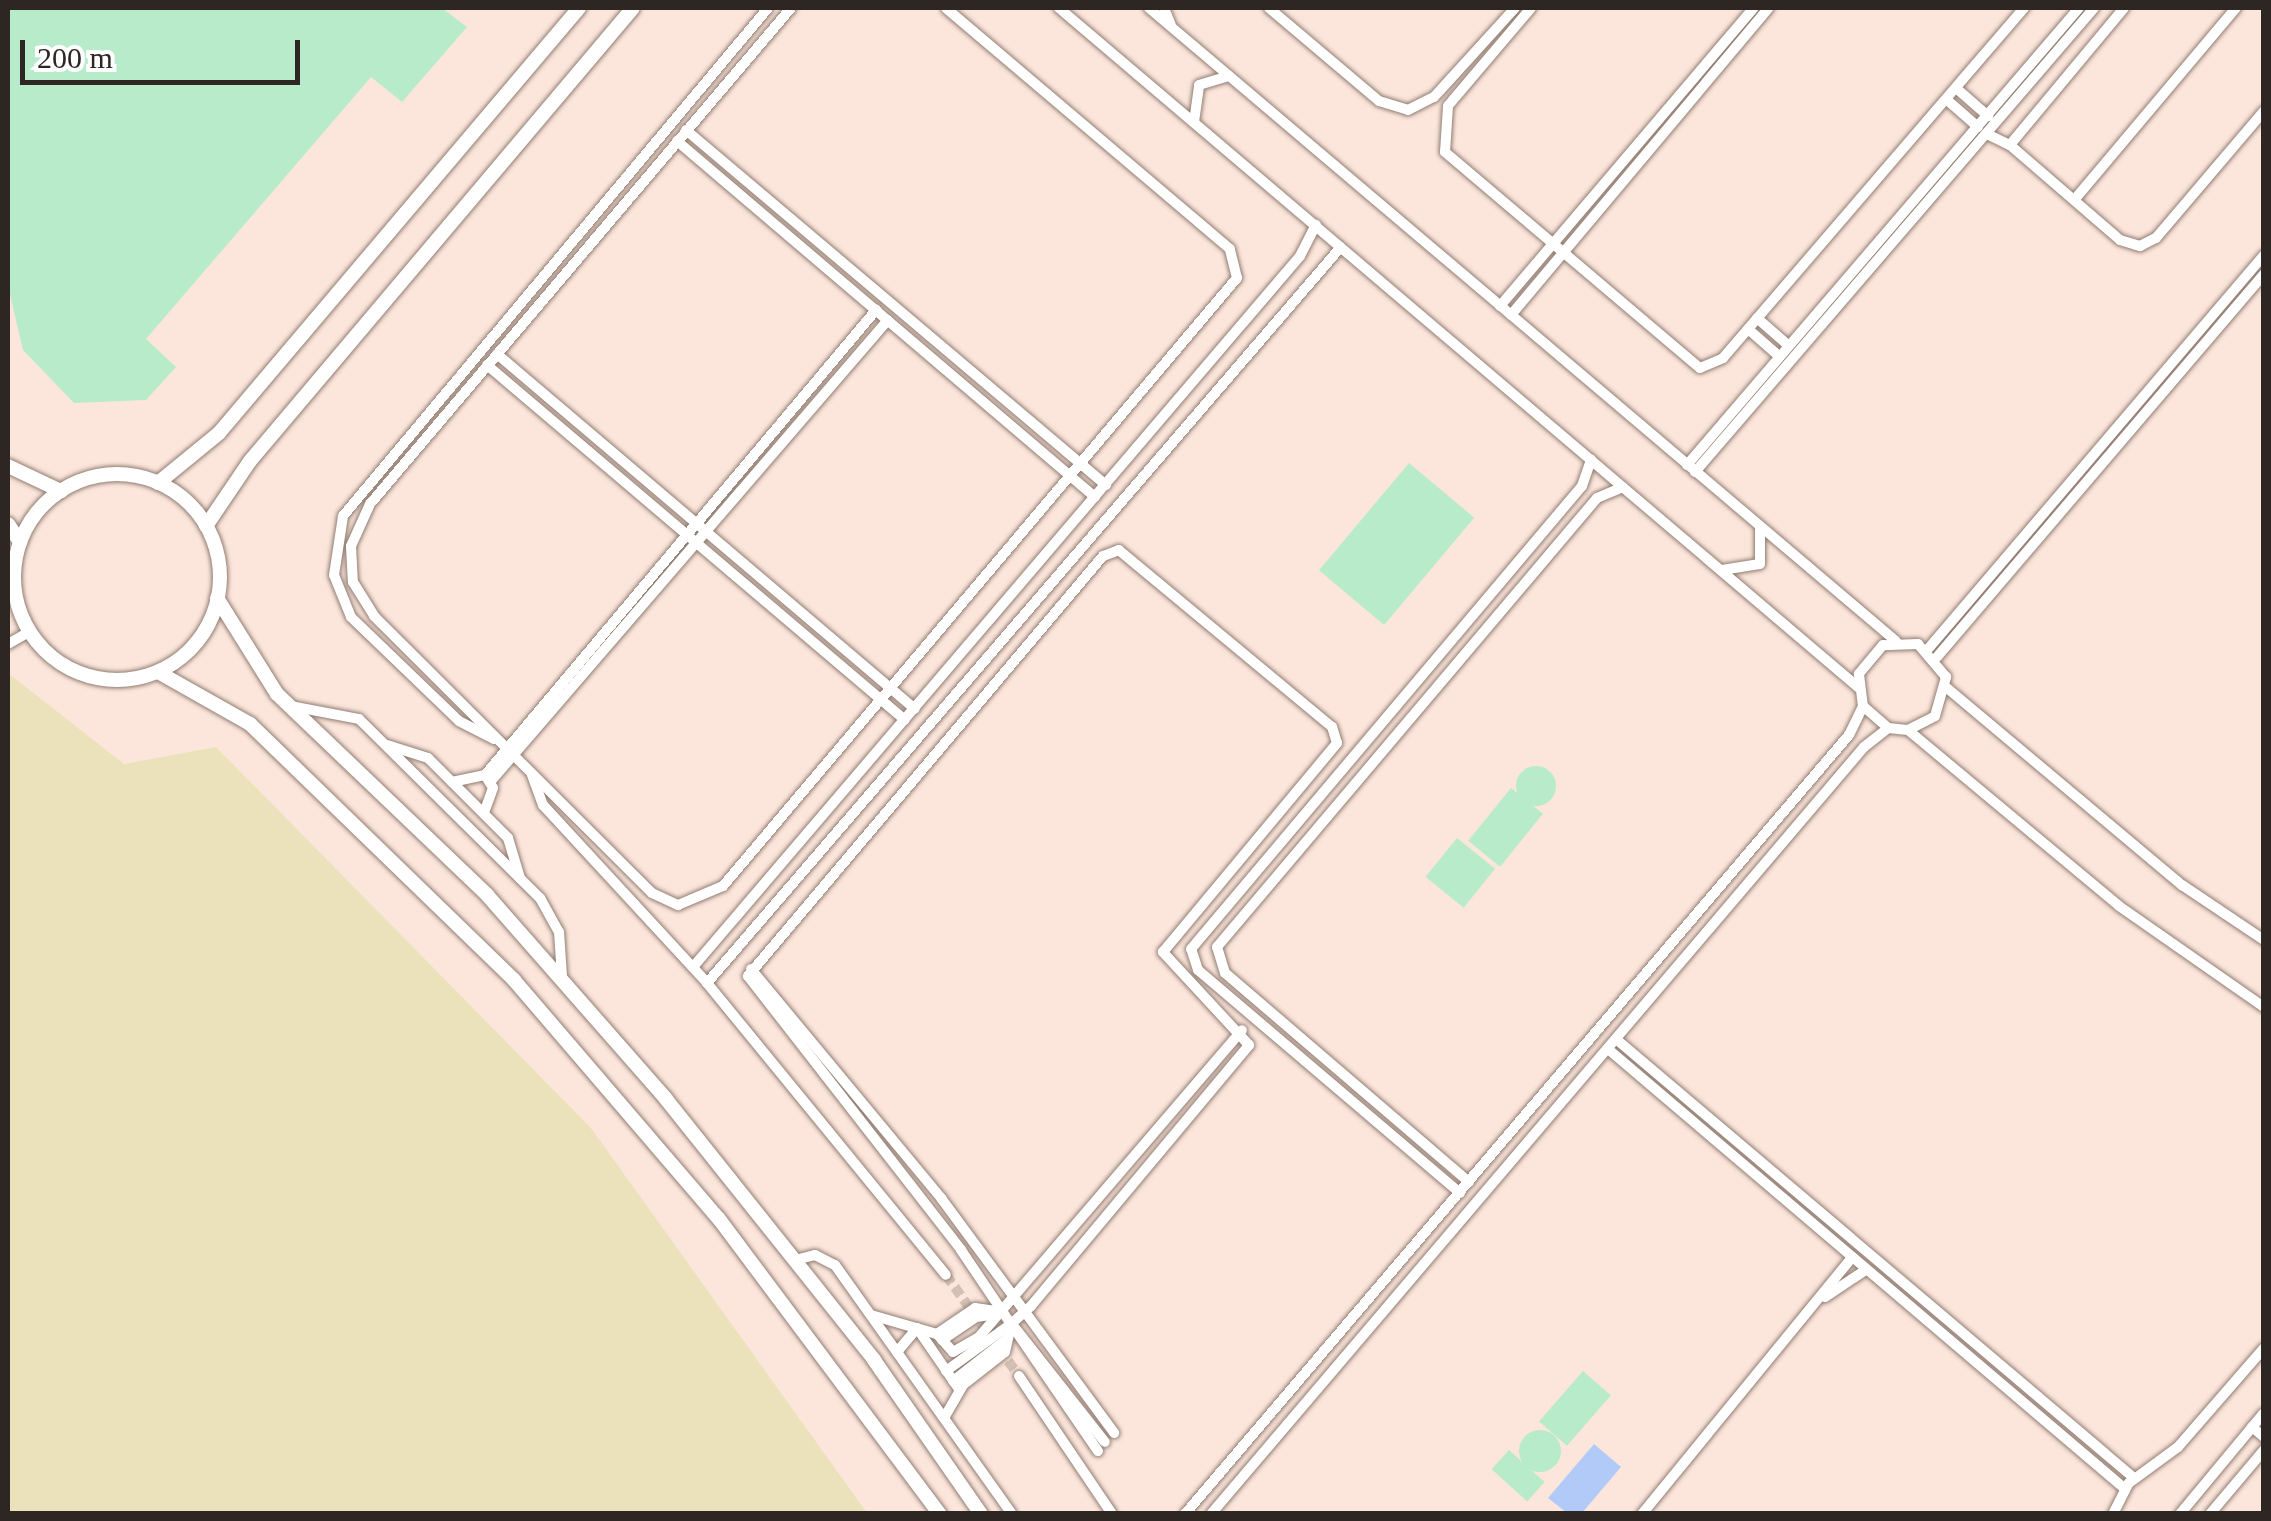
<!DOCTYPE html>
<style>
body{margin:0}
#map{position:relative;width:2271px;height:1521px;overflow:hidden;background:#fce6db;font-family:"Times New Roman",serif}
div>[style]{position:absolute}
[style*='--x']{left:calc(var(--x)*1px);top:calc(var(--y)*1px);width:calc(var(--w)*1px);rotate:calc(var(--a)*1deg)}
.green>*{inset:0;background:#b8ebca;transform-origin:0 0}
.round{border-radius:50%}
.sand>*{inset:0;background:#ebe2bc}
.water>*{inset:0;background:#b2caf7}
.minor-tunnel>*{height:10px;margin-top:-5px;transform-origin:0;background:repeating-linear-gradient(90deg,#d3c0b6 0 10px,transparent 0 15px)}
.roads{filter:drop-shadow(0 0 2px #917d73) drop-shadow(0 0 2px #917d73)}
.minor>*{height:10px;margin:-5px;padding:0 5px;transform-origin:5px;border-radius:5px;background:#fff}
.secondary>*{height:14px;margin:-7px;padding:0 7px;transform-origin:7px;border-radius:7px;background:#fff}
.secondary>.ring{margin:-7px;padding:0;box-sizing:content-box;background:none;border:14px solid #fff;border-radius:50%}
span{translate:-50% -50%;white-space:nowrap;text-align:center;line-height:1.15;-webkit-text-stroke:8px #fff;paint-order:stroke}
.frame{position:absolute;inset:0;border:10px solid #2e2622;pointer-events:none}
.scale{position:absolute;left:20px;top:40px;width:280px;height:45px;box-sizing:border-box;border:5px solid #2e2622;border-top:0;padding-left:12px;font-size:30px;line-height:35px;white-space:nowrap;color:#2e2622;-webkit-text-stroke:8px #fff;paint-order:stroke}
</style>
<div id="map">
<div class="green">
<div style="clip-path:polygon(8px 8px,442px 8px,467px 27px,402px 102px,371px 77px,146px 339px,176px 367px,146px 400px,74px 403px,23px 350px,8px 286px)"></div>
<div style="left:1409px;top:463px;width:85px;height:140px;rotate:40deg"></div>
<div class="round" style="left:1516px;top:766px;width:40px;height:40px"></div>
<div style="left:1511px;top:788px;width:41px;height:68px;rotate:39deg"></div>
<div style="left:1457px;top:838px;width:49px;height:50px;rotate:39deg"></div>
<div style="left:1583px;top:1371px;width:37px;height:67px;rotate:41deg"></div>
<div class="round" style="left:1519px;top:1430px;width:42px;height:42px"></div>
<div style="left:1509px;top:1450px;width:48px;height:26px;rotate:42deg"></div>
</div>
<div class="sand">
<div style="clip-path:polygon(8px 673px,124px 764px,216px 747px,591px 1128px,867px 1513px,8px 1513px)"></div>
</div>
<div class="water">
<div style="clip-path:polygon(1594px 1444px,1621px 1467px,1582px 1513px,1567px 1513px,1548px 1498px)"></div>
</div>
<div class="minor-tunnel">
<div style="--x:946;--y:1275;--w:74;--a:54.4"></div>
<div style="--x:999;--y:1349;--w:34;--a:53"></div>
</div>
<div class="roads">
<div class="minor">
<div style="--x:791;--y:8;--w:651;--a:130.32"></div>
<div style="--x:370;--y:504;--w:46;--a:114.3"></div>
<div style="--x:351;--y:546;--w:36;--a:87"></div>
<div style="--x:353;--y:582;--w:40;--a:58"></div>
<div style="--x:374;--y:616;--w:392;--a:44.9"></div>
<div style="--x:652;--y:893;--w:29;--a:25"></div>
<div style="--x:678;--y:905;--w:49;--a:-22.9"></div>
<div style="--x:723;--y:886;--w:796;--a:-49.79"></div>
<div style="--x:1237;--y:278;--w:30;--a:-104"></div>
<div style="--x:1230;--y:249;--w:372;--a:-139.7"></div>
<div style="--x:1059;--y:8;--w:1049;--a:40.36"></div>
<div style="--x:1149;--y:8;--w:979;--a:40.28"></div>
<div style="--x:1164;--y:8;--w:18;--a:68"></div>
<div style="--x:1269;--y:8;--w:144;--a:40.2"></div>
<div style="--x:1379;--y:101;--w:30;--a:17"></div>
<div style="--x:1408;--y:110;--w:29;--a:-27"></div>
<div style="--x:1434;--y:97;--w:120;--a:-47.7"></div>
<div style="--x:1531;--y:8;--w:128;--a:130.3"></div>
<div style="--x:1448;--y:106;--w:46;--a:93.7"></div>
<div style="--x:1445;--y:152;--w:334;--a:40.3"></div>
<div style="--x:1700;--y:368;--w:25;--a:-23"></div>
<div style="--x:1723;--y:358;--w:462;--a:-49.3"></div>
<div style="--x:2124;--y:8;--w:178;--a:129.8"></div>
<div style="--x:2010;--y:145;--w:145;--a:40.8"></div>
<div style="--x:2120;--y:240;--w:21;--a:17"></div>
<div style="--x:2140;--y:246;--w:18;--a:-27"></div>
<div style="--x:2156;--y:238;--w:167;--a:-49.6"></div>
<div style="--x:1956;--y:88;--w:43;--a:41.2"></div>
<div style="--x:1947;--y:100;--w:41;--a:41.1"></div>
<div style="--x:1194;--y:122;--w:37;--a:-82"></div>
<div style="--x:1199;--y:85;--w:31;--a:-17"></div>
<div style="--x:686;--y:130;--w:550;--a:40.21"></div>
<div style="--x:1987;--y:134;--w:25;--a:26"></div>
<div style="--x:677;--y:141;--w:549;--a:40.42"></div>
<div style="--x:2075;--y:199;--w:250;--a:-49.9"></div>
<div style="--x:1500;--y:306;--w:392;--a:-49.6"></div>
<div style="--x:1511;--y:315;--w:401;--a:-50"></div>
<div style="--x:1757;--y:318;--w:41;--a:41.1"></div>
<div style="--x:1748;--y:329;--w:41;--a:41.1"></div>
<div style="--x:497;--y:354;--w:548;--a:40.34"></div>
<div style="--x:487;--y:365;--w:548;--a:40.34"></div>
<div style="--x:1687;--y:465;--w:602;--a:-49.38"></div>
<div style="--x:1695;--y:472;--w:612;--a:-49.31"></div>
<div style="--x:1722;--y:570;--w:38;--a:-9"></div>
<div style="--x:1760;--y:564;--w:35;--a:-90"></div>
<div style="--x:8;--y:644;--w:24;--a:-30"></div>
<div style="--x:1928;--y:649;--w:518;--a:-49.54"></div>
<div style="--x:1937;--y:657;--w:504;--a:-49.51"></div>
<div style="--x:1947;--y:688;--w:307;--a:40"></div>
<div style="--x:2182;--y:885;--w:99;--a:33.9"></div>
<div style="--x:291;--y:706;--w:69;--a:10.8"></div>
<div style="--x:359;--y:719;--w:255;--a:44.7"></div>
<div style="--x:540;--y:898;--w:39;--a:61"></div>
<div style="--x:559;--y:932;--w:44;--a:86.1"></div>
<div style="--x:1908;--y:730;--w:275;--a:39.8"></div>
<div style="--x:2119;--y:906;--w:177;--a:34.9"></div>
<div style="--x:494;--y:739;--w:39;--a:-153"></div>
<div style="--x:459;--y:721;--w:150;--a:-136.1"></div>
<div style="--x:351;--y:617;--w:45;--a:-112"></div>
<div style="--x:334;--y:575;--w:60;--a:-81.3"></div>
<div style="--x:343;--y:516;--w:662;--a:-50.08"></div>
<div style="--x:387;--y:745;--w:43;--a:17.6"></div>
<div style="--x:428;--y:758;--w:113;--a:45"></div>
<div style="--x:508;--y:838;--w:42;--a:73.3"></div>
<div style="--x:485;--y:775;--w:608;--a:-49.94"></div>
<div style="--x:532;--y:775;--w:32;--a:70"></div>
<div style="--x:543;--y:805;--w:242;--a:47.3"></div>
<div style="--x:707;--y:983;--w:377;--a:50.7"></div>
<div style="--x:491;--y:781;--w:608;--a:-49.27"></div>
<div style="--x:452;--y:782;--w:34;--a:-12"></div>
<div style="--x:485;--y:775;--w:15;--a:58"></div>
<div style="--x:493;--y:788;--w:27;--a:110"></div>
<div style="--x:693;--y:967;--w:935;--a:-49.51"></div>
<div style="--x:1300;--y:256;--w:35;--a:-63"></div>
<div style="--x:751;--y:969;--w:298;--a:50.3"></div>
<div style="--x:941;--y:1198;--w:292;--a:53.6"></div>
<div style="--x:707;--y:983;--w:971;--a:-49.26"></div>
<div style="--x:1616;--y:1039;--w:679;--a:40.28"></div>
<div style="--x:1608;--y:1049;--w:677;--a:40.39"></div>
<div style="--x:1469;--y:1182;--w:321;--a:-139.4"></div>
<div style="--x:1225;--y:973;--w:27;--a:-107"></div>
<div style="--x:1217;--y:947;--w:588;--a:-49.76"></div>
<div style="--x:1597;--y:498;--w:28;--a:-23"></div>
<div style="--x:1460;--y:1193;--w:344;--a:-139.6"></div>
<div style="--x:1198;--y:970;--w:22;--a:-108"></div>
<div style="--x:1191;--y:949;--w:606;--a:-49.82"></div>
<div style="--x:1582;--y:486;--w:28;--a:-71"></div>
<div style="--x:795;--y:1260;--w:21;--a:-14"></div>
<div style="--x:815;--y:1255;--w:22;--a:27"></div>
<div style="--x:835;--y:1265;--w:305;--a:54.6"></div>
<div style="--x:1825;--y:1297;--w:50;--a:-33.7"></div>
<div style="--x:871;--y:1315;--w:69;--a:16.1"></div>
<div style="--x:937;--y:1334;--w:24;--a:48"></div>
<div style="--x:953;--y:1352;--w:30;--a:-30"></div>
<div style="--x:979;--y:1337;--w:404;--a:-49.4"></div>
<div style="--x:1012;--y:1324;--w:150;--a:51.8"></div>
<div style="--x:937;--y:1334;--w:46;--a:-34.4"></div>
<div style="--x:975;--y:1308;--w:28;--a:8"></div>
<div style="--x:942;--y:1340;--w:41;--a:-34.1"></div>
<div style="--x:976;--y:1317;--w:27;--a:-8"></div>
<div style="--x:897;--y:1352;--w:31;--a:-50"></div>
<div style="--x:917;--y:1328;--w:74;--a:55.5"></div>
<div style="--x:946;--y:1371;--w:80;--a:-35.9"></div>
<div style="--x:1011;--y:1324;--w:27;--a:-42"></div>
<div style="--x:1031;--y:1306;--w:340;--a:-50.1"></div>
<div style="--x:1249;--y:1045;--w:127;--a:-132.8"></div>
<div style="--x:1163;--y:952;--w:272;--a:-50.2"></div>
<div style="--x:1337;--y:743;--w:17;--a:-107"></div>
<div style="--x:1332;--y:727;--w:277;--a:-140.3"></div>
<div style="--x:1119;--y:550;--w:17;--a:159"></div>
<div style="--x:1103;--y:556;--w:550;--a:130.21"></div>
<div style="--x:748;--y:976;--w:347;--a:52.1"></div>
<div style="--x:961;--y:1250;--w:89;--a:56"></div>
<div style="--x:1011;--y:1324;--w:154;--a:55.6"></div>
<div style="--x:1019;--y:1376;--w:166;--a:56"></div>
<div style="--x:953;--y:1381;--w:68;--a:-37.9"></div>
<div style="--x:944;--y:1418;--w:39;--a:-60"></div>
<div style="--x:964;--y:1384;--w:52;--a:-38"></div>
<div style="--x:1005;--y:1352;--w:28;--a:-77"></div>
<div style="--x:2252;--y:1427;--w:16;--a:40"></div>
<div style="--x:1185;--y:1514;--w:1024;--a:-49.56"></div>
<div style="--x:1849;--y:735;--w:32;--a:-64"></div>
<div style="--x:1211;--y:1514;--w:1007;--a:-49.59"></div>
<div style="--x:1864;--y:747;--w:31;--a:-38"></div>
<div style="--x:1888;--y:728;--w:20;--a:6"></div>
<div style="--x:1908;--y:730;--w:30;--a:-27"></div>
<div style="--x:1935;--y:716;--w:41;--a:-74.2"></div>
<div style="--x:1946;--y:677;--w:43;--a:-130.3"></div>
<div style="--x:1918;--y:644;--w:35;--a:178"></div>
<div style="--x:1883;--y:645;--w:38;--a:130"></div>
<div style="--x:1859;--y:674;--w:32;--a:83"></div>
<div style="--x:1863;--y:706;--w:33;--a:41"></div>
<div style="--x:1642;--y:1514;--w:332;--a:-50.7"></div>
<div style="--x:2113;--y:1514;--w:35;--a:-63"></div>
<div style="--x:2129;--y:1483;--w:61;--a:-36.3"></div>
<div style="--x:2178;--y:1447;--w:131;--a:-49"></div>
<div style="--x:2180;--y:1514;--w:131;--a:-50.3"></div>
<div style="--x:2210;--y:1514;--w:84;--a:-49.8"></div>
</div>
<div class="secondary">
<div style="--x:8;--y:466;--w:59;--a:25.3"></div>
<div class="ring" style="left:14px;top:474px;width:192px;height:192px"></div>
<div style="--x:158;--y:483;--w:79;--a:-39.3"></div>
<div style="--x:219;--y:433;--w:557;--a:-49.73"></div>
<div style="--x:8;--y:524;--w:22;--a:56"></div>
<div style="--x:206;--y:526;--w:78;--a:-55.9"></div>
<div style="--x:250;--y:461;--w:593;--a:-49.79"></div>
<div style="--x:217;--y:598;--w:113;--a:58"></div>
<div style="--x:277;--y:694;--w:291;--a:43.7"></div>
<div style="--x:487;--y:895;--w:271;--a:48.7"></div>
<div style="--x:666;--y:1099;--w:334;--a:51.4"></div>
<div style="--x:874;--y:1360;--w:188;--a:55.2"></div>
<div style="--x:158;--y:672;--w:106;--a:29.5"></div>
<div style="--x:250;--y:724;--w:368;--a:44.1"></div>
<div style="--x:514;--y:980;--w:315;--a:49.4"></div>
<div style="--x:719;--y:1219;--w:369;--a:53.2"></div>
</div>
</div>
<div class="frame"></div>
<div class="scale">200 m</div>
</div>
